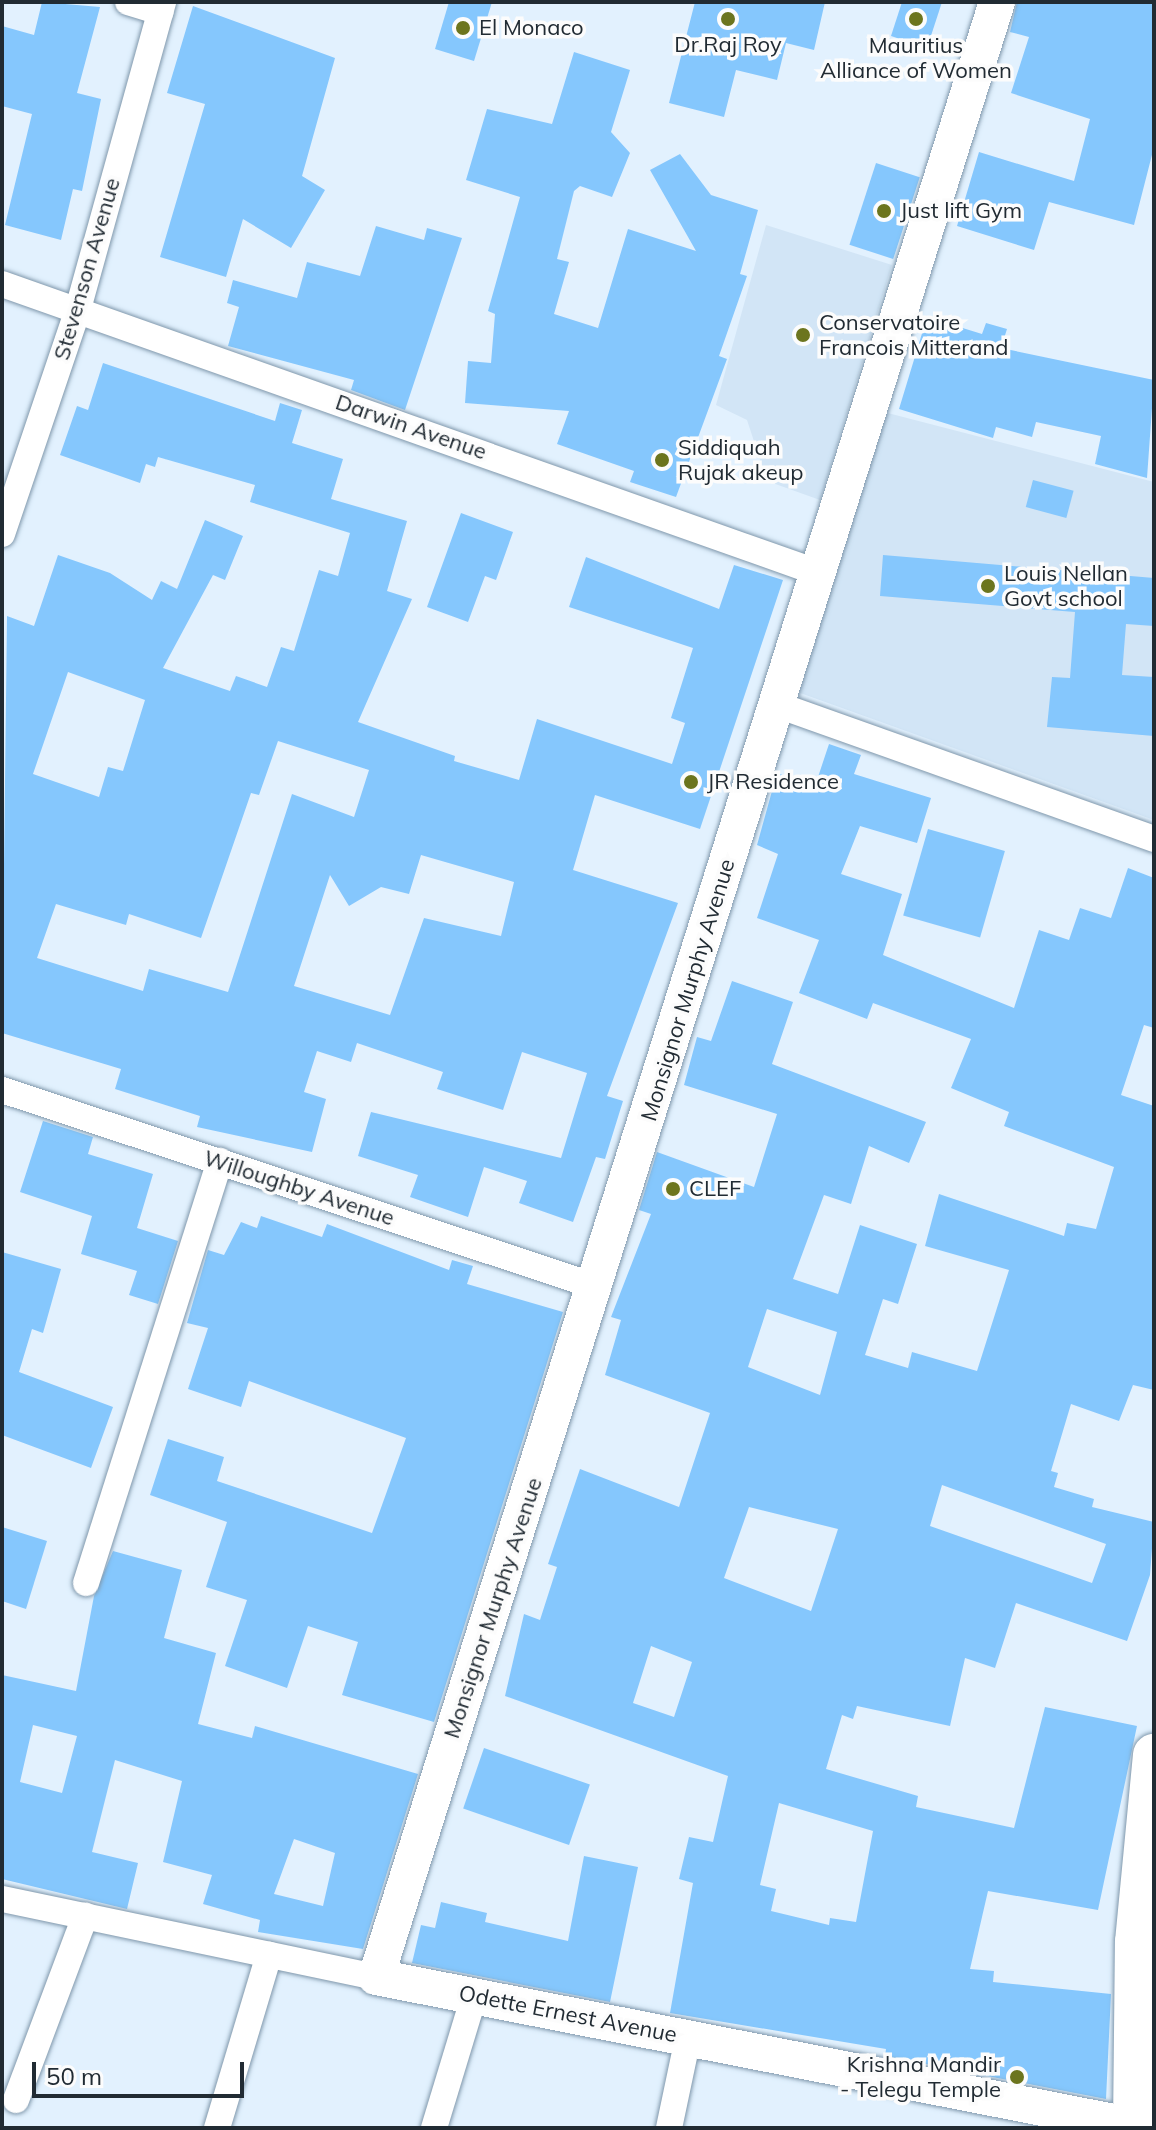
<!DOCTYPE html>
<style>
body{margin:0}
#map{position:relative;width:1156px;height:2130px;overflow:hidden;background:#e2f1fe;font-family:Mulish,sans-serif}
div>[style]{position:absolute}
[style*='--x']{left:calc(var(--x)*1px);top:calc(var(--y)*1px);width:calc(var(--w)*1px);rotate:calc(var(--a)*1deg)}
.built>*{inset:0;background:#d2e5f6}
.building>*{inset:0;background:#85c7fd;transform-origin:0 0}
.roads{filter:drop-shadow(0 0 2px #7f97ab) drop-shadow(0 0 2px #7f97ab)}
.street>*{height:26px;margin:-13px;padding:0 13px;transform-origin:13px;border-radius:13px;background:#fff}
.secondary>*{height:36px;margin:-18px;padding:0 18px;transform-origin:18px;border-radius:18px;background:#fff}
.primary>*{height:42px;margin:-21px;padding:0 21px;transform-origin:21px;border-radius:21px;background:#fff}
.dots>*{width:22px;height:22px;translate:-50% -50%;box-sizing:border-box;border:4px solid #fcfcfc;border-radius:50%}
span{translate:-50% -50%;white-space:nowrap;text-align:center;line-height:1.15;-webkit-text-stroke:7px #fcfcfc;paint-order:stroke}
.poi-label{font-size:22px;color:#212b33}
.left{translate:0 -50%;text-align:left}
.right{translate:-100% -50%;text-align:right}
.street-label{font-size:22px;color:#212b33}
.frame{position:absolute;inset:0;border:4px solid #212b33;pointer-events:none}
.scale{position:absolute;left:32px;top:2062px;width:212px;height:36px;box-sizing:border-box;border:4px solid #212b33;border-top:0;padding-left:10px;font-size:24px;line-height:28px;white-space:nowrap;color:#212b33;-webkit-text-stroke:6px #fcfcfc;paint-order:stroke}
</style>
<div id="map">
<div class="built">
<div style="clip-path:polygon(766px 225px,892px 265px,820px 500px,767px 481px,747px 420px,716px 405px)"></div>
<div style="clip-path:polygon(880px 411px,1154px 482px,1154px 820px,789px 689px)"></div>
</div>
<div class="building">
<div style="clip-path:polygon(42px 2px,100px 7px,77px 93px,101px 99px,82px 191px,73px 189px,61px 240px,5px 225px,32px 114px,2px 106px,2px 26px,34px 35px)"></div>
<div style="clip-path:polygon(449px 2px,492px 2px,474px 61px,435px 49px)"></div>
<div style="clip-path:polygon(695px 2px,825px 2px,814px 50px,786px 43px,777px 80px,736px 70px,724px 117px,669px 103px)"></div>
<div style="clip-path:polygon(902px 2px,942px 2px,927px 48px,891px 36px)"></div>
<div style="clip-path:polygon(1017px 2px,1154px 2px,1154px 147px,1134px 225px,1049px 202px,1034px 250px,957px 226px,979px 152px,1074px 181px,1090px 119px,1011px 93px,1029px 37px,1010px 32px)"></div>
<div style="clip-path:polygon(193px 6px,335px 58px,302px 176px,325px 190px,291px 248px,243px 219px,226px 277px,160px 257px,205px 104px,167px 93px)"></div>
<div style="clip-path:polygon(574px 52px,630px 70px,611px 132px,630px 153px,612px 197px,580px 186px,574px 191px,557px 259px,569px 262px,554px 314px,598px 328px,628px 229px,696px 251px,650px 170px,680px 154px,711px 195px,758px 210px,740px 274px,747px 276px,719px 356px,727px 359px,676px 497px,630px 482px,634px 471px,557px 444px,569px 411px,465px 403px,468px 361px,491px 363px,495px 314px,488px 311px,520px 197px,466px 180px,487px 109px,552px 124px)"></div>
<div style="left:876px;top:163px;width:46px;height:86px;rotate:18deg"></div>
<div style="clip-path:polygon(376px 226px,424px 240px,427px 228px,462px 238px,405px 410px,351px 390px,354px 380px,228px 346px,239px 307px,227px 303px,233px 280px,297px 298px,307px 262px,360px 276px)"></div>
<div style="clip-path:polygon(927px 317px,982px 334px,986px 323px,1007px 329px,1001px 348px,1154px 380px,1147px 478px,1095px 464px,1101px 436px,1036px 422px,1032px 437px,996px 427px,993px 438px,899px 409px)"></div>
<div style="clip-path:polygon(evenodd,103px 363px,275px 421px,280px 403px,302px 410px,292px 443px,343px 459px,331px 499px,407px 521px,387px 591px,412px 599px,358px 722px,455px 756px,454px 761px,519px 780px,537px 719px,672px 764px,685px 723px,671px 718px,693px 648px,569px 607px,586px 557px,719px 609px,734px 565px,783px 580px,700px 829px,595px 795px,573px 870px,678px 903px,607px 1096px,623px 1101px,605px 1159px,596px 1157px,573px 1222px,519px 1203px,527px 1181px,484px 1167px,468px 1217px,410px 1197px,418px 1175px,358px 1156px,371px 1112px,561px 1158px,587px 1073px,522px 1052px,503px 1110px,437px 1089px,443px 1072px,357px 1043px,351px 1062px,317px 1051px,304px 1092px,326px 1099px,312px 1152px,197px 1127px,200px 1116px,115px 1089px,121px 1069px,2px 1033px,7px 616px,34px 626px,58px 555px,110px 573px,152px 600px,161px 581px,177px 589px,205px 520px,243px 536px,225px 580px,213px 575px,163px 668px,230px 691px,236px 676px,267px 687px,281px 647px,294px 651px,319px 570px,338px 576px,350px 533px,250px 502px,255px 485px,158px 457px,155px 467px,146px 464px,140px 483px,60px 455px,77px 406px,88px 410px,103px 363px,68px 672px,145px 700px,123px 771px,108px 767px,99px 797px,33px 774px,68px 672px,103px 363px,278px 741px,369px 770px,354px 817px,292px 794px,228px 992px,149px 969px,143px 991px,37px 958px,56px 904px,126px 925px,129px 914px,201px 938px,251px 793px,259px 795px,278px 741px,103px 363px,421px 855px,514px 882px,501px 936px,424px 918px,390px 1015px,294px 986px,330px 875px,349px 906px,381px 887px,409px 894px,421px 855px)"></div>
<div style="left:1033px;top:480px;width:42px;height:28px;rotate:15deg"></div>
<div style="clip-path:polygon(461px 513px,513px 532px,496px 580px,485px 576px,468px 622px,427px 607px)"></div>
<div style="clip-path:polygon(883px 555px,1154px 578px,1154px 626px,1126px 624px,1122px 675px,1154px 677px,1154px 736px,1047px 727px,1052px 677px,1070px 678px,1075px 612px,880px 596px)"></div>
<div style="clip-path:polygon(evenodd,829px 744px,861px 755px,854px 774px,931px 798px,917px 843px,860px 826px,841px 874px,902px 894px,883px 955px,1014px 1008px,1039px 930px,1069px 940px,1080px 908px,1111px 918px,1128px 868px,1154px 878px,1154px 1028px,1144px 1025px,1121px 1095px,1154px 1106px,1154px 1390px,1133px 1385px,1119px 1421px,1071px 1404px,1051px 1471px,1058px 1473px,1054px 1487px,1094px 1499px,1092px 1507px,1154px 1522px,1150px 1575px,1127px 1641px,1016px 1603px,995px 1668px,965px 1658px,950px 1726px,857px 1706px,853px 1719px,842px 1715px,826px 1769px,918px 1796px,916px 1807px,1014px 1828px,1045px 1707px,1137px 1726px,1098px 1910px,988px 1891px,970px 1969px,994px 1971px,993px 1982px,1111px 1994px,1106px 2099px,885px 2056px,886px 2049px,670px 2013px,693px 1883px,679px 1879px,689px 1837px,713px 1842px,728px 1776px,505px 1696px,524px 1614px,540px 1620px,557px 1567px,548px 1564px,580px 1469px,679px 1507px,710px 1413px,605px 1375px,621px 1320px,611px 1317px,651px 1214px,639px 1210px,657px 1152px,754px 1187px,777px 1114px,684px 1085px,697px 1037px,711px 1041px,732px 981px,793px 1002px,772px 1064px,926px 1122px,909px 1163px,869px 1146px,851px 1204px,824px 1195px,793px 1279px,838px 1294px,860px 1225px,917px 1244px,898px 1304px,883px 1299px,865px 1355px,908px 1368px,912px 1352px,977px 1371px,1009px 1270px,925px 1246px,939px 1194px,1064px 1236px,1067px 1223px,1096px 1229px,1114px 1167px,1004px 1126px,1009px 1112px,951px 1088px,971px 1039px,873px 1003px,867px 1019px,799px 993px,819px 940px,757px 918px,778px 854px,757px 845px,777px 773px,815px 786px,829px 744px,767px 1309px,837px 1332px,820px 1395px,748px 1367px,767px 1309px,829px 744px,942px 1485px,1106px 1544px,1092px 1583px,930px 1526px,942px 1485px,829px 744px,749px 1507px,838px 1529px,811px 1611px,724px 1578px,749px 1507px,829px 744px,651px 1646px,692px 1662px,674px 1717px,633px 1703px,651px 1646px,829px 744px,779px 1803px,873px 1831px,856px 1922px,830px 1918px,829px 1925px,771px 1911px,776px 1889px,760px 1885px,779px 1803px)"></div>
<div style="left:928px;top:829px;width:80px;height:90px;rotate:16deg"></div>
<div style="clip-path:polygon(43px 1121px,93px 1137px,88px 1154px,153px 1174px,137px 1228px,178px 1241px,158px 1304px,129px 1295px,137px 1271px,81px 1254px,92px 1216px,20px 1192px)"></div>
<div style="clip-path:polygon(261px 1216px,322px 1237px,327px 1224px,449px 1270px,452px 1260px,473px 1266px,467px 1284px,563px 1312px,434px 1722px,342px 1695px,358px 1642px,308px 1626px,287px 1688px,225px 1666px,247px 1600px,206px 1587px,227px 1522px,150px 1495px,168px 1439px,224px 1457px,217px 1481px,372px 1533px,406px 1438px,249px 1381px,241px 1407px,188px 1389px,208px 1328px,187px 1323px,208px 1250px,224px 1255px,241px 1222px,257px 1228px)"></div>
<div style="clip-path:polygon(2px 1252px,61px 1269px,43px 1333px,32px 1329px,19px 1372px,113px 1407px,91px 1468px,2px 1435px)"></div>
<div style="clip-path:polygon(2px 1527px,47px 1541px,26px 1609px,2px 1601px)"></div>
<div style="clip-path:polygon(evenodd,113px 1551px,182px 1570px,164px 1638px,216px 1653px,198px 1724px,252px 1738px,255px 1726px,418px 1774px,363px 1949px,258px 1932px,260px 1920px,203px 1904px,212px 1875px,163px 1862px,182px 1781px,115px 1760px,92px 1852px,138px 1863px,127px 1909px,2px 1879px,2px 1675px,76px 1691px,94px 1596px,113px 1551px,33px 1725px,77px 1736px,62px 1793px,20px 1782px,33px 1725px,113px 1551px,294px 1839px,335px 1853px,323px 1906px,274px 1894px,294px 1839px)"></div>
<div style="left:484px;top:1748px;width:112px;height:64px;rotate:19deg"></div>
<div style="clip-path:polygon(584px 1856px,638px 1867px,610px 2002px,412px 1963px,421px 1925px,435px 1928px,441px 1902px,487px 1913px,485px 1922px,568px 1941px)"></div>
</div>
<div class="roads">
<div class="street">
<div style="--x:128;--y:2;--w:34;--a:17"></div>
<div style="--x:2;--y:284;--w:867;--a:19.48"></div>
<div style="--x:2;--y:534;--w:237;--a:-71.3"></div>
<div style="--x:78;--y:309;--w:319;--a:-74.5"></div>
<div style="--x:778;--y:705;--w:399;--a:19.6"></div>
<div style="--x:2;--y:1090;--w:625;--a:18.29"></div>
<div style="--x:86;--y:1583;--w:443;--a:-72.4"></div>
<div style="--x:2;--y:1899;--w:382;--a:11.8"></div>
<div style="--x:16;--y:2100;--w:197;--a:-69.4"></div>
<div style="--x:217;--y:2128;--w:181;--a:-73.3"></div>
<div style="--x:434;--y:2128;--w:138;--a:-73.1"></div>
<div style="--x:669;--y:2128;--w:92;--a:-78.1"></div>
</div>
<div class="secondary">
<div style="--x:997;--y:2;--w:2070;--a:107.45"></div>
<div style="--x:376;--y:1977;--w:773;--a:11.12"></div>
</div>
<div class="primary">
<div style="--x:1134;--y:2128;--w:186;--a:-89.4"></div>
<div style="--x:1136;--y:1942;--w:188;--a:-84.5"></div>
</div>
</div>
<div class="dots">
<div style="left:728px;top:19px;background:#6c751e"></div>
<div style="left:916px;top:19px;background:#6c751e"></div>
<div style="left:463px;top:28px;background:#6c751e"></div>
<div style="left:884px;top:211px;background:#6c751e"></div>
<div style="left:803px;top:335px;background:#6c751e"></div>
<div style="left:662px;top:460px;background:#6c751e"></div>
<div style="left:988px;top:586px;background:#6c751e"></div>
<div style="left:691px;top:782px;background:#6c751e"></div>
<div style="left:673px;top:1189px;background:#6c751e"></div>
<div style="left:1017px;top:2077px;background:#6c751e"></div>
</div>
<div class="poi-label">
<span class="left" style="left:479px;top:28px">El Monaco</span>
<span style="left:728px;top:45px">Dr.Raj Roy</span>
<span style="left:916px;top:58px">Mauritius<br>Alliance of Women</span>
<span class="left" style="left:900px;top:211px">Just lift Gym</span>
<span class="left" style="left:819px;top:335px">Conservatoire<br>Francois Mitterand</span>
<span class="left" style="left:678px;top:460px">Siddiquah<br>Rujak akeup</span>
<span class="left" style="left:1004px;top:586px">Louis Nellan<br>Govt school</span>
<span class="left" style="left:707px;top:782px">JR Residence</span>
<span class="left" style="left:689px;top:1189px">CLEF</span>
<span class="right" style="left:1001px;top:2077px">Krishna Mandir<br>- Telegu Temple</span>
</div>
<div class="street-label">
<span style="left:87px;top:269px;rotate:-74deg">Stevenson Avenue</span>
<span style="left:411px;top:427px;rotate:19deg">Darwin Avenue</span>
<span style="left:688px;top:990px;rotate:-73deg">Monsignor Murphy Avenue</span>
<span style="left:299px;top:1188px;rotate:18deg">Willoughby Avenue</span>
<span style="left:493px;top:1608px;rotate:-72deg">Monsignor Murphy Avenue</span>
<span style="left:568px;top:2014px;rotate:11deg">Odette Ernest Avenue</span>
</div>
<div class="frame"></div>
<div class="scale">50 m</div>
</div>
